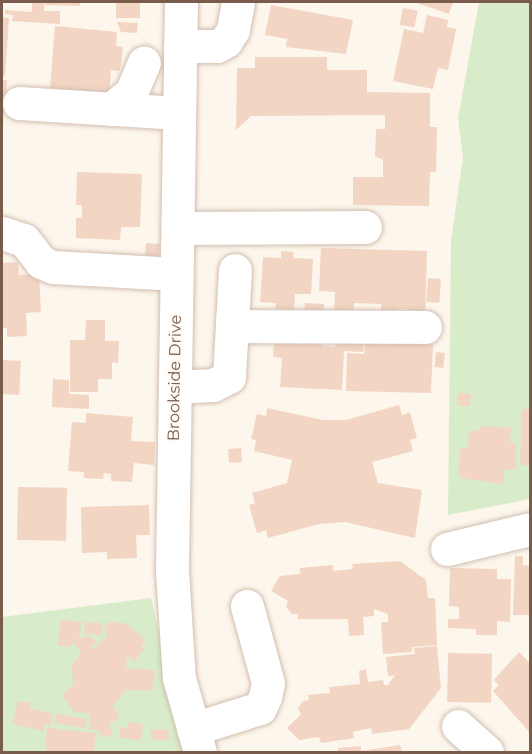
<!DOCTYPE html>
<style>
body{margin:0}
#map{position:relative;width:532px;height:754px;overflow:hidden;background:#fdf6ec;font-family:Montserrat,sans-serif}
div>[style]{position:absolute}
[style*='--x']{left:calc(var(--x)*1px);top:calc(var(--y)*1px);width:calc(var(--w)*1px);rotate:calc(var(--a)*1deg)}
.green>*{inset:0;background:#d8ecc9}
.building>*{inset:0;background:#f3d5c3;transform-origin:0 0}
.roads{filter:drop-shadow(0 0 2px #d1beb0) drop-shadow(0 0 2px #d1beb0)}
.minor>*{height:33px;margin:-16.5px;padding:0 16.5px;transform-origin:16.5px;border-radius:16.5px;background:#fff}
span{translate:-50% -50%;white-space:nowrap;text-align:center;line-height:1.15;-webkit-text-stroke:4.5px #fffaf3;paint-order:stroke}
.street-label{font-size:16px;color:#7a5c4d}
.frame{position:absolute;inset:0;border:3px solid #7a5c4d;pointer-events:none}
</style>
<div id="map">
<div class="green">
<div style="clip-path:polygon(479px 2px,530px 2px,530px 499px,448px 515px,451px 241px,463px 157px,458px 118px)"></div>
<div style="clip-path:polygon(151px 598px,186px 752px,2px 752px,2px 617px)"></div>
</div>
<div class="building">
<div style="clip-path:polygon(32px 2px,45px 2px,44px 11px,60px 11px,60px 24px,12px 21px,13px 15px,5px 14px,5px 10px,32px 12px)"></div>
<div style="clip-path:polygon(46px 2px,80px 2px,80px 6px,46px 5px)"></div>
<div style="left:116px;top:2px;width:24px;height:16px"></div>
<div style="clip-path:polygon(414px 2px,453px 2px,449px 14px)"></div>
<div style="clip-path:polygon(271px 5px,353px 20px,346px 54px,286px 47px,287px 39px,265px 35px)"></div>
<div style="left:403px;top:8px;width:15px;height:17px;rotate:11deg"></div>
<div style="clip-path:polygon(427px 15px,448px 20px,447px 27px,456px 29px,448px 70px,438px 68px,433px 89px,393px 81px,404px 29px,423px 33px)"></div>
<div style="clip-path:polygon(2px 17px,9px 18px,5px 77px,2px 76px)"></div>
<div style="clip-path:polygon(117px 22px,138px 23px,137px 33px,121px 32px)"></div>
<div style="clip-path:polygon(55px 26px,117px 32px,116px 46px,123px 47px,120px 71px,111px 70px,109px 93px,50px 88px)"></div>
<div style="clip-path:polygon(255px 57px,327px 57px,327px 70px,367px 70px,367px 92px,430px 93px,430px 127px,437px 127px,436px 172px,430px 172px,429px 206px,353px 205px,353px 177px,383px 177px,383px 160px,375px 156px,376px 129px,385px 129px,385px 115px,251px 116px,236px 130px,237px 68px,255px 68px)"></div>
<div style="clip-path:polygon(2px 80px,7px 80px,3px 127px,2px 127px)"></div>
<div style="clip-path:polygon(77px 172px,142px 174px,140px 227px,121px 227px,120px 240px,76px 238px,76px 218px,82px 218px,82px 205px,76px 205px)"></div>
<div style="left:146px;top:243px;width:14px;height:20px;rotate:4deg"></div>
<div style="clip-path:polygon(321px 248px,427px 251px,425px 323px,409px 322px,409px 309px,397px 309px,397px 315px,381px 314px,381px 304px,354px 303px,354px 310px,334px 310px,335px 292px,319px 291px)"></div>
<div style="clip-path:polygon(281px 251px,294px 252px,293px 258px,313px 259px,311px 294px,295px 294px,294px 310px,275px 309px,276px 303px,260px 302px,263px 257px,281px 258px)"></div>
<div style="clip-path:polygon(18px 262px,19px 275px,39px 274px,41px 312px,26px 313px,27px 336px,7px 337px,7px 328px,2px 328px,2px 263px)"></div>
<div style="left:428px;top:278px;width:13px;height:24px;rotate:4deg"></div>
<div style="left:305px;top:303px;width:19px;height:13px;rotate:3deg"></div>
<div style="clip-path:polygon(86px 320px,105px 320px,105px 341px,119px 341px,118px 363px,112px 362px,112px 379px,98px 379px,98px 392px,70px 392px,70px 340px,85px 340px)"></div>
<div style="clip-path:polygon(336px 332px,364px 333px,363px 352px,344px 351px,342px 390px,280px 387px,282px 358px,273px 357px,274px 343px,305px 344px,305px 337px,322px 337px,322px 346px,335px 347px)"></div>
<div style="clip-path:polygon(365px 342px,433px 344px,431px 393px,346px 391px,347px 353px,364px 354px)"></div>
<div style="left:436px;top:352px;width:9px;height:15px;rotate:6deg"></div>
<div style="left:2px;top:360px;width:19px;height:34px;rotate:3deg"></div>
<div style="clip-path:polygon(53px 379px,69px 380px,69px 394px,89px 395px,89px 409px,52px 407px)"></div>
<div style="left:458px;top:393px;width:13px;height:12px;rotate:4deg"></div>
<div style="clip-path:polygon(399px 405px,402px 415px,410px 412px,417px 438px,410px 440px,413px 451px,372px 462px,378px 483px,422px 490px,415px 538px,345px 522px,319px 524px,268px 538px,266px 530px,257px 533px,249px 505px,255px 503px,252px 493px,287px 483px,292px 460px,254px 451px,256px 440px,251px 439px,257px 414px,266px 416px,267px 408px,323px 420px,346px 420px)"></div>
<div style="clip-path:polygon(522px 409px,530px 409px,530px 465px,520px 465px)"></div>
<div style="clip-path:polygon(86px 413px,133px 417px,131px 441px,155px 442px,154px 465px,134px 463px,132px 482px,111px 481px,111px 474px,104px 473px,103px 479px,84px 478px,84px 472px,68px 471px,72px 422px,86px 423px)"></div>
<div style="clip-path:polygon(481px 426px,511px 428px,510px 443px,516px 443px,515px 470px,504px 469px,503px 484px,459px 478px,460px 448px,468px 449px,469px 431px,480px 431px)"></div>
<div style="left:241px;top:448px;width:14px;height:13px;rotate:86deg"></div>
<div style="left:18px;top:487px;width:49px;height:53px;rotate:1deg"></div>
<div style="clip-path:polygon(149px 505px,150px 535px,136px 535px,137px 558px,107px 559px,107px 552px,82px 553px,81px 507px)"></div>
<div style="clip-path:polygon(515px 556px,523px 556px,523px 565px,530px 566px,530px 615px,513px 615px)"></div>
<div style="clip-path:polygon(400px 561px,426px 580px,428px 598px,435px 598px,437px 645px,412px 647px,412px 652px,383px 654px,381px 622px,388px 622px,388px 614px,374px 609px,374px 616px,363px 617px,364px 635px,349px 636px,348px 619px,298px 619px,298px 614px,292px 614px,286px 607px,288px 601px,271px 591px,280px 576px,300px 574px,300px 568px,333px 565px,333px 571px,353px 569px,352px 564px)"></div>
<div style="clip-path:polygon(450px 568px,497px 569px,497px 579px,511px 579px,510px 622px,497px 621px,497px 635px,476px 635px,476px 629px,448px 628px,448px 619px,459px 619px,459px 607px,449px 606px)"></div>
<div style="clip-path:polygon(61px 620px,81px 622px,80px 636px,70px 647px,58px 645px)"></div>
<div style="left:85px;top:622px;width:17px;height:12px;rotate:3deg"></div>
<div style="clip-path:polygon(109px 622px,125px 623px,146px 640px,141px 646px,144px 649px,134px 662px,127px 656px,126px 668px,155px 670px,153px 691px,126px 690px,113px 705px,119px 719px,109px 724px,113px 734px,104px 738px,98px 730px,90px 730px,89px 713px,74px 712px,62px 695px,73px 685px,72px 665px,81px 652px,74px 643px,82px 637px,92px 637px,96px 642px,91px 648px,93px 650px,108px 635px,103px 629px)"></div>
<div style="clip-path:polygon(437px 646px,441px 688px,409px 729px,372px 734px,371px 728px,353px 732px,354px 738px,321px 743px,319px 737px,299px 740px,287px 728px,301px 714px,298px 708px,303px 701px,309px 700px,308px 695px,330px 693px,329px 687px,360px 684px,359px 671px,366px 669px,368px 682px,383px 680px,384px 685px,388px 685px,395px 675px,388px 676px,386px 657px,415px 654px,414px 648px)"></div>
<div style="clip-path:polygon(519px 652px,530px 663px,530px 733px,493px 691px,499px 685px,494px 680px)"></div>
<div style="left:448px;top:653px;width:44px;height:49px;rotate:1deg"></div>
<div style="clip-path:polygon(18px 701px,31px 703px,30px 709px,53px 713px,51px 725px,45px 724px,44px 731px,13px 724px)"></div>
<div style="left:56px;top:714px;width:31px;height:9px;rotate:9deg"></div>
<div style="clip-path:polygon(128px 722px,143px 724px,141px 740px,119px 738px,120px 727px,127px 728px)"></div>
<div style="clip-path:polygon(47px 728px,96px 733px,94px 752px,45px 752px)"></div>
<div style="left:151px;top:729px;width:18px;height:10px;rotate:3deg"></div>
<div style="clip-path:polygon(400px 745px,402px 752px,338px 752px,338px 748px,361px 746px,361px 751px)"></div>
</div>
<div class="roads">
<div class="minor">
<div style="--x:181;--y:2;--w:569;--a:90.91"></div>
<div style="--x:172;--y:571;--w:107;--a:86.3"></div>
<div style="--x:179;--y:678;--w:77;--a:74.2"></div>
<div style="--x:180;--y:46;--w:37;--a:0"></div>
<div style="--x:217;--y:46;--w:10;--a:-29"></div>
<div style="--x:226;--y:41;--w:13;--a:-58"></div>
<div style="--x:233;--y:30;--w:28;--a:-80"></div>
<div style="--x:19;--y:103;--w:160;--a:3.6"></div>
<div style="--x:111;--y:109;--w:26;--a:-39"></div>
<div style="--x:131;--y:93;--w:33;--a:-67"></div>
<div style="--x:178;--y:228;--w:187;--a:-0.3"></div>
<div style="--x:2;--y:233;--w:23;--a:18"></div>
<div style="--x:24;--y:240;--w:28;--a:52"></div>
<div style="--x:41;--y:262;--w:13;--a:23"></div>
<div style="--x:53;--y:267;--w:124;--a:3.2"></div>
<div style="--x:232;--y:326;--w:193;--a:0.3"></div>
<div style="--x:175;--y:387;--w:38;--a:-3"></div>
<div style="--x:213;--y:385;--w:18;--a:-27"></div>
<div style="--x:229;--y:377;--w:107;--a:-86.8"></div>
<div style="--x:447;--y:549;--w:85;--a:-13.5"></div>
<div style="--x:458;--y:726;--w:39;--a:42"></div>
<div style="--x:193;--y:729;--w:70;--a:-17.4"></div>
<div style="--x:260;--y:708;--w:12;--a:-66"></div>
<div style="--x:265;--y:697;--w:14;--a:-78"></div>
<div style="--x:268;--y:683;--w:80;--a:-105.3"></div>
</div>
</div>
<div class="street-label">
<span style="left:175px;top:378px;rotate:-89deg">Brookside Drive</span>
</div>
<div class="frame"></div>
</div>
